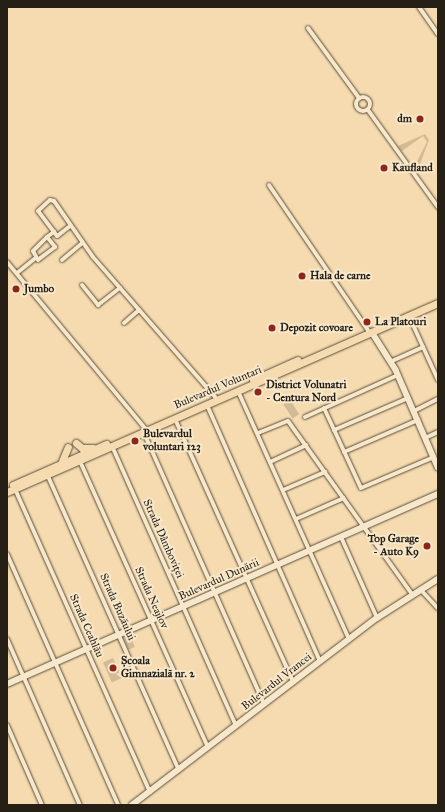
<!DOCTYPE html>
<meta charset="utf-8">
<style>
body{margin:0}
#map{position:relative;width:445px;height:812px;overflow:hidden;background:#f5dbaf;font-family:"IM FELL Great Primer",serif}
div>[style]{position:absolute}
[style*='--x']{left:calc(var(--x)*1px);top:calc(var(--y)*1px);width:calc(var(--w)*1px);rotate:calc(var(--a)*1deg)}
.green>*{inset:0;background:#d2bb95;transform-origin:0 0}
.roads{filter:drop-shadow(0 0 1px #5a4e3c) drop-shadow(0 0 1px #5a4e3c)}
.street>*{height:4px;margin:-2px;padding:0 2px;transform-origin:2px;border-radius:2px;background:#f8e8cb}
.street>.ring{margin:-2px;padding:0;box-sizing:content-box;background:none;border:4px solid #f8e8cb;border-radius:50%}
.secondary>*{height:5.5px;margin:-2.75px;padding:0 2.75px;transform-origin:2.75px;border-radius:2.75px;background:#f8e8cb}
.highway>*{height:7px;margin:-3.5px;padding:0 3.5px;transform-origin:3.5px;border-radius:3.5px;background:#f5dbaf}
.dots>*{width:11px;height:11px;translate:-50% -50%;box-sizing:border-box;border:2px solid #f8e8cb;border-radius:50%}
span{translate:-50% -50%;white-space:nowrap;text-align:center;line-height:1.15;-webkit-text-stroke:4px #f8e8cb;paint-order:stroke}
.poi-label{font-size:11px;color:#261f15;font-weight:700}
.right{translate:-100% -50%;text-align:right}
.left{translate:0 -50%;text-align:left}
.street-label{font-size:11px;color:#261f15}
.frame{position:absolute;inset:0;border:8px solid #261f15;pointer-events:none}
</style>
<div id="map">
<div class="green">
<div style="clip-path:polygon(425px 134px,429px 140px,417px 172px,414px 167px,427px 142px,423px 136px,402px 151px,398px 146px)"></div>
<div style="left:290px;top:400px;width:17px;height:8px;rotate:57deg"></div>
<div style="left:129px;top:634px;width:14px;height:7px;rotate:65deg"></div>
<div style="left:113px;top:658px;width:22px;height:11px;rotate:66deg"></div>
</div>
<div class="roads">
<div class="street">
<div style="--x:419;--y:7;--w:33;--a:55"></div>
<div style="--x:308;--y:28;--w:87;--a:53.9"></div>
<div class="ring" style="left:356px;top:97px;width:10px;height:10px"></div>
<div style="--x:368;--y:110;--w:120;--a:54.2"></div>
<div style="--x:269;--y:185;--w:176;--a:55.7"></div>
<div style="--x:70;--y:226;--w:16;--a:142"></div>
<div style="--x:57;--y:236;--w:31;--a:-127"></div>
<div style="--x:38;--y:211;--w:16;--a:-43"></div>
<div style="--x:50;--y:200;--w:4;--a:14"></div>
<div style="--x:54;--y:201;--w:68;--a:55.1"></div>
<div style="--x:93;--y:257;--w:186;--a:48.9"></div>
<div style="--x:47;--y:237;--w:13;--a:51"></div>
<div style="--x:55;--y:247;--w:21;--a:143"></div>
<div style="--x:38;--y:260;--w:10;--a:-119"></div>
<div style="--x:33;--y:251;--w:20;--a:-45"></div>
<div style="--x:47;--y:237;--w:9;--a:-36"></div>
<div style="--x:62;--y:260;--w:26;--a:-40"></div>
<div style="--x:7;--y:262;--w:216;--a:50.3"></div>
<div style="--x:17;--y:273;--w:22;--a:-39"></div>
<div style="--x:82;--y:285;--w:26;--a:51"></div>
<div style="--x:98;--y:305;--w:28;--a:-38"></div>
<div style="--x:409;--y:316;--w:70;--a:65.6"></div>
<div style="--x:124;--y:323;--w:20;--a:-41"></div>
<div style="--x:392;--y:361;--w:34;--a:-24"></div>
<div style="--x:238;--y:391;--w:272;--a:65.9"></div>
<div style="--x:207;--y:405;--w:280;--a:66.2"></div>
<div style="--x:324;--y:408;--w:88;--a:65.2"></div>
<div style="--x:361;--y:488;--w:79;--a:-23"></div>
<div style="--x:414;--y:411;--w:27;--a:-27"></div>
<div style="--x:305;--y:417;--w:102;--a:-24.3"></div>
<div style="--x:175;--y:419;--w:288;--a:65.8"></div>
<div style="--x:334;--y:430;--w:81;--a:-23.4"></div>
<div style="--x:144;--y:433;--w:296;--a:66.1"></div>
<div style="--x:258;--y:433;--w:32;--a:-22"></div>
<div style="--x:288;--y:421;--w:213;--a:54.4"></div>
<div style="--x:425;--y:438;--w:14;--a:-25"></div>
<div style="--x:112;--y:446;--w:306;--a:66.1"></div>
<div style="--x:344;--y:452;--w:81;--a:-23.4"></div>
<div style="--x:79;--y:459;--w:316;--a:65.9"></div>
<div style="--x:270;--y:462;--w:40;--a:-25"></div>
<div style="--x:47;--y:474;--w:324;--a:66"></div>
<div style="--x:15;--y:489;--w:332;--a:66"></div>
<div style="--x:283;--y:490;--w:46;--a:-23.2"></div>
<div style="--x:296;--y:519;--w:52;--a:-23.6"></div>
<div style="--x:341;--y:537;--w:89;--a:66"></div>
<div style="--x:7;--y:554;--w:274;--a:66.1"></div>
<div style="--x:420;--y:589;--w:26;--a:47"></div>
<div style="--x:7;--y:639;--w:181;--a:66.3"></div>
<div style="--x:7;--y:725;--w:87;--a:66.4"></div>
</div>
<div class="secondary">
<div style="--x:372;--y:332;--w:45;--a:57.7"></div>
<div style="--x:396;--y:370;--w:106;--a:66.6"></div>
<div style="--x:7;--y:684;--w:471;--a:-23.8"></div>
<div style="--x:132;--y:805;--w:308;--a:-37.4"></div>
<div style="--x:377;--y:618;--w:72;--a:-32.6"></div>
</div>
<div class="highway">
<div style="--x:253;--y:380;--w:49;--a:-24"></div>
<div style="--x:76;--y:443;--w:8;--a:40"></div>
<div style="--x:82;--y:448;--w:11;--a:0"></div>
<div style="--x:62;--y:461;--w:15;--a:-67"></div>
<div style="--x:13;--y:485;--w:102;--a:-23.8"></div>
<div style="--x:7;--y:492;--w:471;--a:-23.7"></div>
</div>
</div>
<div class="dots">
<div style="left:420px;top:119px;background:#8f2418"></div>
<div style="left:384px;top:168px;background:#8f2418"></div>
<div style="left:302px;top:276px;background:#8f2418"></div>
<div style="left:16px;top:289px;background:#8f2418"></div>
<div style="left:367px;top:322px;background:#8f2418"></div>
<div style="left:272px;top:328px;background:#8f2418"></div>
<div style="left:258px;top:392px;background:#8f2418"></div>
<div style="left:135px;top:441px;background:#8f2418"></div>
<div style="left:427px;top:546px;background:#8f2418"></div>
<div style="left:113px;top:668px;background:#8f2418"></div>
</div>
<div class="poi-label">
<span class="right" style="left:412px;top:119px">dm</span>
<span class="left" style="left:392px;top:168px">Kaufland</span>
<span class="left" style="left:310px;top:276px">Hala de carne</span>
<span class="left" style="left:24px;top:289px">Jumbo</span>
<span class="left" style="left:375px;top:322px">La Platouri</span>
<span class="left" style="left:280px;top:328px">Depozit covoare</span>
<span class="left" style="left:266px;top:392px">District Volunatri<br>- Centura Nord</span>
<span class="left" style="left:143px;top:441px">Bulevardul<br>voluntari 123</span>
<span class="right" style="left:419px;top:546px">Top Garage<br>- Auto K9</span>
<span class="left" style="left:121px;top:668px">Școala<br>Gimnazială nr. 2</span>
</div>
<div class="street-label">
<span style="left:218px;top:388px;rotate:-23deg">Bulevardul Voluntari</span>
<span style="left:163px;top:539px;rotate:66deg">Strada Dâmboviței</span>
<span style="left:219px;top:580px;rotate:-24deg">Bulevardul Dunării</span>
<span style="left:151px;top:598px;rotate:66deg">Strada Neajlov</span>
<span style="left:117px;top:607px;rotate:66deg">Strada Buzăului</span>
<span style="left:86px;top:626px;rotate:66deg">Strada Ceahlău</span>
<span style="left:277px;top:682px;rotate:-38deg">Bulevardul Vrancei</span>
</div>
<div class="frame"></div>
</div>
